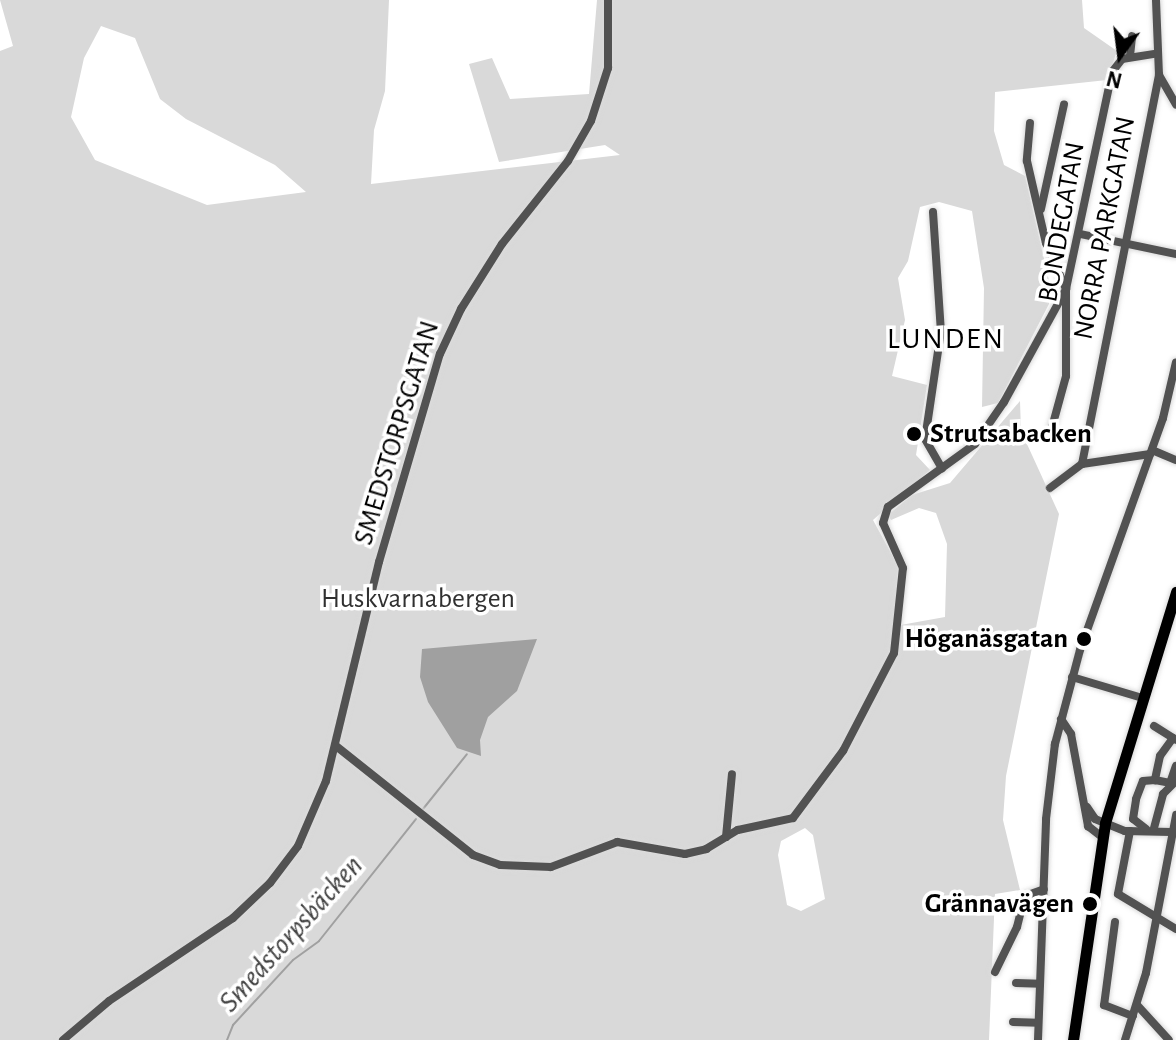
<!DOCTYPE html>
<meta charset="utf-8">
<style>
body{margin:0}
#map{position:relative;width:1176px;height:1040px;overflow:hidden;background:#fff;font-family:"Alegreya Sans",sans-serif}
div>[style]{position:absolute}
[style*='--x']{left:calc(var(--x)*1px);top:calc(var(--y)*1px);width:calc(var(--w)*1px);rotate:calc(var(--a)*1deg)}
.green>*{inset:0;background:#d9d9d9}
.water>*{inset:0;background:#a0a0a0}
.stream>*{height:2px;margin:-1px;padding:0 1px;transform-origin:1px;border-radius:1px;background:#a0a0a0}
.roads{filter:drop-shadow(0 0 2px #dbdbdb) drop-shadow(0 0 2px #dbdbdb)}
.minor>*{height:8px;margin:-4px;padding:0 4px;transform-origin:4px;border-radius:4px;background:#525252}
.major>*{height:11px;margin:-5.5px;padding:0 5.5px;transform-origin:5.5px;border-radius:5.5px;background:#000}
.dots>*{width:22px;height:22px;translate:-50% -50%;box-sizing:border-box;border:4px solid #fff;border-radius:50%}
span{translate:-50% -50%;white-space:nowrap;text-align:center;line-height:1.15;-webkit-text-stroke:7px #fff;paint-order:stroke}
.street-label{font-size:28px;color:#000}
.poi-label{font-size:28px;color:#000;font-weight:700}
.left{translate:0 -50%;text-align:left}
.right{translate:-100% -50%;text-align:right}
.park-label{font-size:28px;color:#303030}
.neighbourhood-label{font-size:30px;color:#000;letter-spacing:2px}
.water-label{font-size:30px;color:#414141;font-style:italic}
.north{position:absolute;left:1080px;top:16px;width:80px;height:80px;-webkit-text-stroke:6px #fff;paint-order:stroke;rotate:194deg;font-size:22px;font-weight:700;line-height:32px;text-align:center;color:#000}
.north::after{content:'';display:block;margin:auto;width:28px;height:36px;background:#000;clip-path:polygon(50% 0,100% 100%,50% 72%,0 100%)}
</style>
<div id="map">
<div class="green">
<div style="clip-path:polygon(evenodd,0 0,389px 0,385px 91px,374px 130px,371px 184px,620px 155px,605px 145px,499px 162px,469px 64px,492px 58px,510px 99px,589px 94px,597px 0,1082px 0,1084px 28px,1117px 51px,1107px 80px,995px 92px,994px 131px,1004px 165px,1025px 176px,1050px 285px,1049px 304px,998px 403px,982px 407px,984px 288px,972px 211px,939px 202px,920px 207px,908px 261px,898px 278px,905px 320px,892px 376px,927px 385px,916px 455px,930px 470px,873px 520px,898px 566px,895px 626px,945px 617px,947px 544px,936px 513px,919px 508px,891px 520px,888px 515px,912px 495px,950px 483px,1020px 401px,1021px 431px,1059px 514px,1006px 776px,1003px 820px,1020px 890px,995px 894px,989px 1040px,0 1040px,0 51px,13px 46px,0 0,101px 26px,135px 38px,160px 99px,186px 119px,275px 165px,306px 192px,207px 205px,95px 160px,71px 117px,84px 58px,101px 26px,0 0,805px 828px,813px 835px,825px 899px,801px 911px,787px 905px,778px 855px,781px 841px,805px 828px)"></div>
</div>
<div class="water">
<div style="clip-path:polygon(537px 639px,517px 691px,488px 717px,480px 740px,481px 756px,457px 748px,428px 702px,420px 677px,422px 649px)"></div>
</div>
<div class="stream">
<div style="--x:423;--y:809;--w:70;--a:-51.3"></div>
<div style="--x:227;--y:1040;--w:16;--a:-68"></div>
<div style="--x:233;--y:1025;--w:88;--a:-47.3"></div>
<div style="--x:293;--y:960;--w:32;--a:-36"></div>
<div style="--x:319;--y:941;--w:156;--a:-51.5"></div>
</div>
<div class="roads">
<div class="minor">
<div style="--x:1130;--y:56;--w:20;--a:-84"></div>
<div style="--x:1159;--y:75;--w:34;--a:60"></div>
<div style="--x:1030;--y:123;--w:38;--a:95"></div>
<div style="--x:1027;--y:161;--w:84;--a:77"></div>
<div style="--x:1046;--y:243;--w:50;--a:66.5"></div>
<div style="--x:1041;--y:209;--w:107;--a:-77.6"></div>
<div style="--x:933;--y:212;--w:119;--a:86.2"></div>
<div style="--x:941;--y:331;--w:109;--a:98.4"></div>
<div style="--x:925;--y:439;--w:34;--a:60"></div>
<div style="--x:1080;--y:234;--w:98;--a:11.8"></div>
<div style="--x:1051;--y:431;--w:57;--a:-74.7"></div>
<div style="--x:1066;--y:376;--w:87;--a:-90"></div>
<div style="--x:1066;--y:289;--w:222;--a:-78"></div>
<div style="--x:1112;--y:72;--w:16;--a:-52"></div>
<div style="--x:1122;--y:59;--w:36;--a:-9"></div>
<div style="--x:1152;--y:450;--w:26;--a:23"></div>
<div style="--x:1082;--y:464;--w:397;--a:-78.8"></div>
<div style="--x:1159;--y:75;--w:75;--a:-92.3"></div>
<div style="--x:1082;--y:464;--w:69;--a:-8.4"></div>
<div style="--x:1050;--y:488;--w:40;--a:-37"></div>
<div style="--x:1072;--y:677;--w:70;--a:16.6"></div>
<div style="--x:1061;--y:719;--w:18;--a:56"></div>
<div style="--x:1071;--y:734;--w:94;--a:79.5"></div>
<div style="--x:1088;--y:826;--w:18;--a:38"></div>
<div style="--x:1154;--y:726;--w:26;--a:32"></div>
<div style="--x:1173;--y:738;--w:22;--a:126"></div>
<div style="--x:1160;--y:756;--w:25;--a:102"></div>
<div style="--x:1155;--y:780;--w:15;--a:11"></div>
<div style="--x:1170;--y:783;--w:18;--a:-71"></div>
<div style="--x:336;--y:746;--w:175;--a:38.5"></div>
<div style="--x:473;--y:855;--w:29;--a:20"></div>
<div style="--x:500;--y:865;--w:51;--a:2.2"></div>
<div style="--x:551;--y:867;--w:71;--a:-20.7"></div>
<div style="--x:617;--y:842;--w:69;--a:10"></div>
<div style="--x:685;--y:854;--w:22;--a:-13"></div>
<div style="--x:706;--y:849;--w:37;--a:-31"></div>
<div style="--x:738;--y:830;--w:56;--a:-12.3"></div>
<div style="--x:793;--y:818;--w:84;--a:-53.3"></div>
<div style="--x:843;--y:751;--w:110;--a:-62.5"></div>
<div style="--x:894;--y:653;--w:85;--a:-84"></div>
<div style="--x:903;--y:568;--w:49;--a:-114"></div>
<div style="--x:883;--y:523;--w:17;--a:-73"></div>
<div style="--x:888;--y:507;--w:107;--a:-35.9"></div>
<div style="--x:975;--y:444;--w:51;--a:-55.4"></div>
<div style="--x:1004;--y:402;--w:129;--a:-61.2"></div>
<div style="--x:1087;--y:807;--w:14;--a:56"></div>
<div style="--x:1095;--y:819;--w:32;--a:22"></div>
<div style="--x:1125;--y:831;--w:46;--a:1.2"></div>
<div style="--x:1154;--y:828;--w:35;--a:-75"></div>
<div style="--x:1163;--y:794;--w:17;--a:-45"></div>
<div style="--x:1146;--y:829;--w:16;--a:-142"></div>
<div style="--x:1133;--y:819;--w:20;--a:-81"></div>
<div style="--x:1136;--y:799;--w:19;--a:-69"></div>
<div style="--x:1143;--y:781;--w:12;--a:-5"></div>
<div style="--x:1130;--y:831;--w:64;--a:100.8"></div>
<div style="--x:1118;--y:894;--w:68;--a:31.1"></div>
<div style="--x:726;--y:837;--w:63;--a:-84.6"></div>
<div style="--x:1115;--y:922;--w:84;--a:97.5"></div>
<div style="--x:1104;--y:1005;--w:31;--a:21"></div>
<div style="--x:995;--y:972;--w:50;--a:-63.9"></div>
<div style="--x:1017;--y:927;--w:32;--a:-76"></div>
<div style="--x:1025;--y:896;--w:20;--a:-20"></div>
<div style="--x:1016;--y:983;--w:24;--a:2"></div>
<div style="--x:1137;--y:1005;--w:47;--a:47.6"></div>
<div style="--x:1013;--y:1022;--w:25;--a:2"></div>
<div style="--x:63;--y:1040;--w:60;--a:-40.3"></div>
<div style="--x:109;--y:1001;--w:149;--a:-33.8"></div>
<div style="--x:233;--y:918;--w:51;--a:-43.4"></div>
<div style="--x:270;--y:883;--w:46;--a:-52.9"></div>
<div style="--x:298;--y:846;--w:71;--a:-66.7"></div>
<div style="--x:326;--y:781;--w:225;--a:-76.4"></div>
<div style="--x:379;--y:562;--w:217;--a:-73.7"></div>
<div style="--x:440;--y:354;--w:50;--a:-65"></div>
<div style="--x:461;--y:309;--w:77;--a:-57.8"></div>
<div style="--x:502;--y:244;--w:106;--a:-51.5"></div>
<div style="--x:568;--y:161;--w:46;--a:-60.1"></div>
<div style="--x:591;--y:121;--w:56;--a:-72.2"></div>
<div style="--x:608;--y:68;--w:68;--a:-90"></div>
<div style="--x:1038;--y:1040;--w:221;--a:-87.9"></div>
<div style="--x:1046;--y:819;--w:76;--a:-83.2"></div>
<div style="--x:1055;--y:744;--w:97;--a:-75.1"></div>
<div style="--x:1080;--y:650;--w:246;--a:-70.3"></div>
<div style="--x:1163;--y:418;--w:57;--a:-76.9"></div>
<div style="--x:1125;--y:1040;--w:70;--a:-72.6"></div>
<div style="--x:1146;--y:973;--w:161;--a:-79.2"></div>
</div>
<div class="major">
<div style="--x:1073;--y:1040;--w:219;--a:-81.6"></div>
<div style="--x:1105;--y:823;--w:242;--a:-72.9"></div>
</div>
</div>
<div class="dots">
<div style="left:914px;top:434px;background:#000"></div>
<div style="left:1084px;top:639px;background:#000"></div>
<div style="left:1090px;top:904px;background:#000"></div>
</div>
<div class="street-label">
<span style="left:1062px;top:222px;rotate:-80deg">BONDEGATAN</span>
<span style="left:1105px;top:228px;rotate:-79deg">NORRA PARKGATAN</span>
<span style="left:397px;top:433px;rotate:-73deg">SMEDSTORPSGATAN</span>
</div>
<div class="poi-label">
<span class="left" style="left:930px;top:434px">Strutsabacken</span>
<span class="right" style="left:1068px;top:639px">Höganäsgatan</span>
<span class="right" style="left:1074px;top:904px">Grännavägen</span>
</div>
<div class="park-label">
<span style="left:418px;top:599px">Huskvarnabergen</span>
</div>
<div class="neighbourhood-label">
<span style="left:946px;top:339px">LUNDEN</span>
</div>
<div class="water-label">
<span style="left:291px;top:934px;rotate:-48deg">Smedstorpsbäcken</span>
</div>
<div class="north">N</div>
</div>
